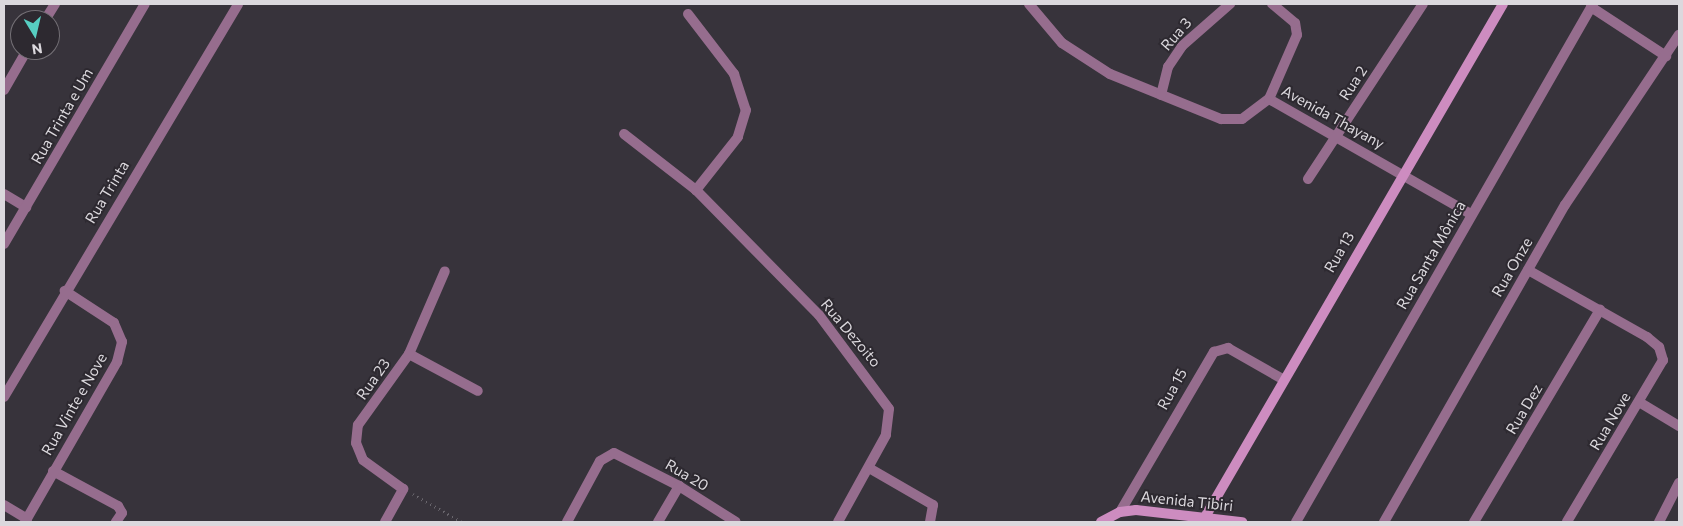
<!DOCTYPE html>
<meta charset="utf-8">
<style>
body{margin:0}
#map{position:relative;width:1683px;height:526px;overflow:hidden;background:#37333b;font-family:Commissioner,sans-serif}
div>[style]{position:absolute}
[style*='--x']{left:calc(var(--x)*1px);top:calc(var(--y)*1px);width:calc(var(--w)*1px);rotate:calc(var(--a)*1deg)}
.path>*{height:2.5px;margin-top:-1.25px;transform-origin:0;background:repeating-linear-gradient(90deg,#68656c 0 1px,transparent 0 5px)}
.street>*{height:10px;margin:-5px;padding:0 5px;transform-origin:5px;border-radius:5px;background:#966d8e}
.secondary>*{height:10px;margin:-5px;padding:0 5px;transform-origin:5px;border-radius:5px;background:#cd8cc0}
span{translate:-50% -50%;white-space:nowrap;text-align:center;line-height:1.15;-webkit-text-stroke:4px #2d2930;paint-order:stroke}
.street-label{font-size:15px;color:#dbd8dd}
.frame{position:absolute;inset:0;border:5px solid #dbd8dd;pointer-events:none}
.north{position:absolute;left:10px;top:10px;width:50px;height:50px;box-sizing:border-box;background:#2d2930;border:1px solid #736f75;border-radius:50%;rotate:171deg;font-size:14px;font-weight:700;line-height:20px;text-align:center;color:#dbd8dd}
.north::after{content:'';display:block;margin:auto;width:18px;height:22px;background:#57cec2;clip-path:polygon(50% 0,100% 100%,50% 72%,0 100%)}
</style>
<div id="map">
<div class="path">
<div style="--x:413;--y:494;--w:56;--a:29.7"></div>
</div>
<div class="street">
<div style="--x:1029;--y:4;--w:51;--a:49.8"></div>
<div style="--x:1062;--y:43;--w:57;--a:32.9"></div>
<div style="--x:1110;--y:74;--w:120;--a:22.1"></div>
<div style="--x:1221;--y:119;--w:21;--a:0"></div>
<div style="--x:1242;--y:119;--w:34;--a:-37"></div>
<div style="--x:1269;--y:99;--w:232;--a:29.7"></div>
<div style="--x:1591;--y:7;--w:90;--a:33.2"></div>
<div style="--x:688;--y:14;--w:76;--a:52.5"></div>
<div style="--x:734;--y:74;--w:38;--a:72"></div>
<div style="--x:746;--y:110;--w:28;--a:107"></div>
<div style="--x:738;--y:137;--w:68;--a:128.4"></div>
<div style="--x:45;--y:20;--w:19;--a:-58"></div>
<div style="--x:4;--y:90;--w:46;--a:-60.1"></div>
<div style="--x:1161;--y:95;--w:29;--a:-76"></div>
<div style="--x:1168;--y:67;--w:25;--a:-56"></div>
<div style="--x:1182;--y:46;--w:64;--a:-41.2"></div>
<div style="--x:1269;--y:99;--w:70;--a:-66.4"></div>
<div style="--x:1297;--y:35;--w:12;--a:-99"></div>
<div style="--x:1295;--y:23;--w:30;--a:-140"></div>
<div style="--x:624;--y:134;--w:91;--a:37.9"></div>
<div style="--x:696;--y:190;--w:175;--a:45.5"></div>
<div style="--x:819;--y:315;--w:117;--a:53.3"></div>
<div style="--x:889;--y:409;--w:26;--a:97"></div>
<div style="--x:886;--y:435;--w:99;--a:118.9"></div>
<div style="--x:1308;--y:179;--w:209;--a:-56.7"></div>
<div style="--x:4;--y:194;--w:26;--a:31"></div>
<div style="--x:4;--y:244;--w:278;--a:-59.6"></div>
<div style="--x:1528;--y:270;--w:137;--a:29.4"></div>
<div style="--x:1647;--y:337;--w:16;--a:40"></div>
<div style="--x:1659;--y:347;--w:14;--a:73"></div>
<div style="--x:1663;--y:360;--w:188;--a:120.7"></div>
<div style="--x:409;--y:354;--w:78;--a:28.2"></div>
<div style="--x:4;--y:397;--w:457;--a:-59.2"></div>
<div style="--x:1639;--y:402;--w:47;--a:31"></div>
<div style="--x:869;--y:468;--w:74;--a:30"></div>
<div style="--x:933;--y:505;--w:17;--a:100"></div>
<div style="--x:53;--y:471;--w:74;--a:28.3"></div>
<div style="--x:118;--y:506;--w:8;--a:60"></div>
<div style="--x:122;--y:513;--w:11;--a:124"></div>
<div style="--x:4;--y:505;--w:27;--a:31"></div>
<div style="--x:1120;--y:512;--w:186;--a:-59.6"></div>
<div style="--x:1214;--y:352;--w:15;--a:-16"></div>
<div style="--x:1228;--y:348;--w:64;--a:29.7"></div>
<div style="--x:25;--y:522;--w:185;--a:-60.1"></div>
<div style="--x:117;--y:362;--w:21;--a:-76"></div>
<div style="--x:122;--y:342;--w:21;--a:-113"></div>
<div style="--x:114;--y:323;--w:59;--a:-146.9"></div>
<div style="--x:385;--y:522;--w:38;--a:-61"></div>
<div style="--x:403;--y:489;--w:49;--a:-144.1"></div>
<div style="--x:363;--y:460;--w:18;--a:-112"></div>
<div style="--x:356;--y:443;--w:18;--a:-84"></div>
<div style="--x:358;--y:425;--w:87;--a:-54.3"></div>
<div style="--x:409;--y:354;--w:90;--a:-66.6"></div>
<div style="--x:567;--y:522;--w:69;--a:-61.6"></div>
<div style="--x:600;--y:461;--w:16;--a:-30"></div>
<div style="--x:614;--y:453;--w:73;--a:26.9"></div>
<div style="--x:679;--y:486;--w:67;--a:32.3"></div>
<div style="--x:658;--y:522;--w:42;--a:-59.7"></div>
<div style="--x:1296;--y:522;--w:597;--a:-60.17"></div>
<div style="--x:1384;--y:522;--w:365;--a:-60.3"></div>
<div style="--x:1565;--y:205;--w:205;--a:-56.2"></div>
<div style="--x:1474;--y:522;--w:247;--a:-59.3"></div>
<div style="--x:1659;--y:522;--w:44;--a:-62.9"></div>
</div>
<div class="secondary">
<div style="--x:1205;--y:517;--w:593;--a:-59.85"></div>
<div style="--x:1101;--y:522;--w:21;--a:-28"></div>
<div style="--x:1120;--y:512;--w:16;--a:-7"></div>
<div style="--x:1136;--y:510;--w:107;--a:6.5"></div>
</div>
<div class="street-label">
<span style="left:1176px;top:34px;rotate:-49deg">Rua 3</span>
<span style="left:1353px;top:83px;rotate:-57deg">Rua 2</span>
<span style="left:62px;top:116px;rotate:-60deg">Rua Trinta e Um</span>
<span style="left:1333px;top:117px;rotate:29deg">Avenida Thayany</span>
<span style="left:107px;top:192px;rotate:-59deg">Rua Trinta</span>
<span style="left:1339px;top:252px;rotate:-60deg">Rua 13</span>
<span style="left:1431px;top:255px;rotate:-60deg">Rua Santa Mônica</span>
<span style="left:1512px;top:267px;rotate:-60deg">Rua Onze</span>
<span style="left:851px;top:333px;rotate:50deg">Rua Dezoito</span>
<span style="left:373px;top:379px;rotate:-55deg">Rua 23</span>
<span style="left:1172px;top:389px;rotate:-61deg">Rua 15</span>
<span style="left:74px;top:404px;rotate:-60deg">Rua Vinte e Nove</span>
<span style="left:1524px;top:409px;rotate:-59deg">Rua Dez</span>
<span style="left:1610px;top:421px;rotate:-59deg">Rua Nove</span>
<span style="left:687px;top:475px;rotate:30deg">Rua 20</span>
<span style="left:1187px;top:501px;rotate:6deg">Avenida Tibiri</span>
</div>
<div class="frame"></div>
<div class="north">N</div>
</div>
